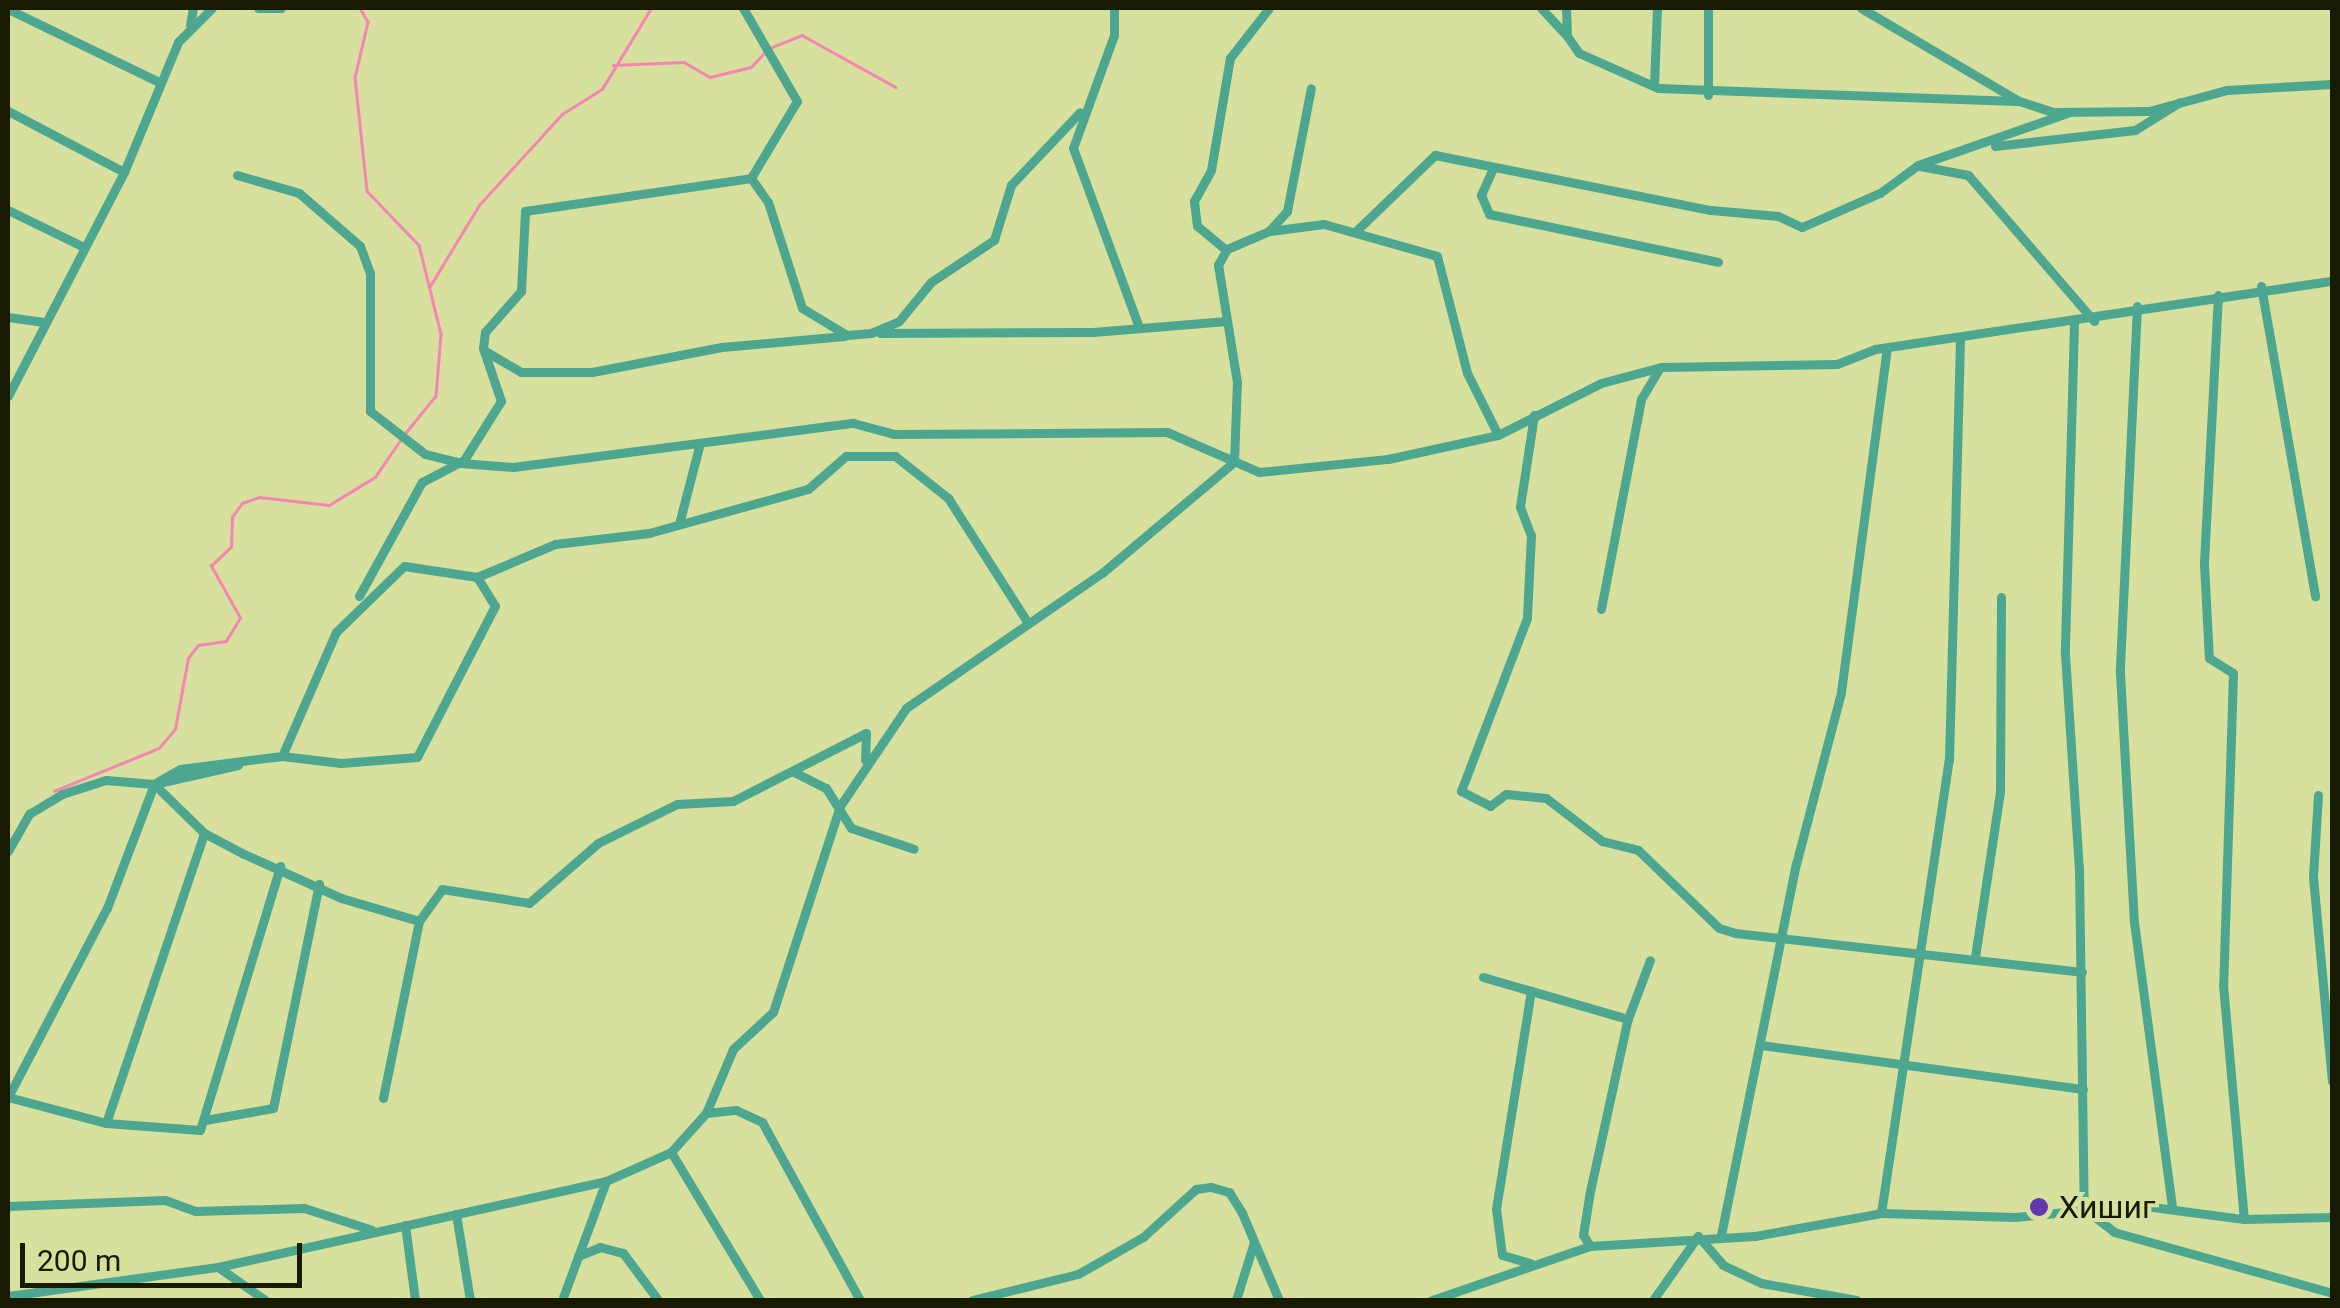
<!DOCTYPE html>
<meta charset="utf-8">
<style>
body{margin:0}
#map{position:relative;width:2340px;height:1308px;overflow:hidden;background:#d7e09c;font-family:Roboto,sans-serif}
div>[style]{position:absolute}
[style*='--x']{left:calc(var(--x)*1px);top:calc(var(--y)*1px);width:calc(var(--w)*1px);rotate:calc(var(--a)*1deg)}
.stream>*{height:2.5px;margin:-1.25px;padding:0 1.25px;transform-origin:1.25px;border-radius:1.25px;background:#f586b4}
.minor>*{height:9px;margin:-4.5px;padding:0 4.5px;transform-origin:4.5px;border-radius:4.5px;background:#4da68f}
.dots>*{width:28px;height:28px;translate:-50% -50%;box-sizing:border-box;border:5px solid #d7e09c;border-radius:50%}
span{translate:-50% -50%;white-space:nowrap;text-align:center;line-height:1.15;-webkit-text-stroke:8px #d7e09c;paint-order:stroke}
.poi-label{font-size:32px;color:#181a01}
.left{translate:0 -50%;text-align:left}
.frame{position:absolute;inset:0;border:10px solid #181a01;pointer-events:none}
.scale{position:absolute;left:20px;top:1243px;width:282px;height:45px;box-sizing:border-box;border:5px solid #181a01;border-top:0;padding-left:12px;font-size:30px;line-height:35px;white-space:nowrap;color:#181a01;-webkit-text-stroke:8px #d7e09c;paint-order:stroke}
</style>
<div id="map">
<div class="stream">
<div style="--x:360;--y:8;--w:16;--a:60"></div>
<div style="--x:368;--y:22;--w:57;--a:103.1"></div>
<div style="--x:355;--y:78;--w:114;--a:83.9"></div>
<div style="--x:367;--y:191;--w:75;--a:46.1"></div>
<div style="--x:419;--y:245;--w:92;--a:76.1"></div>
<div style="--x:441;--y:334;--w:62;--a:94.6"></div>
<div style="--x:436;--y:396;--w:48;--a:129"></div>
<div style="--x:770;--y:48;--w:35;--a:-22"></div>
<div style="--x:802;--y:35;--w:107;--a:29"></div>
<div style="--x:613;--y:65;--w:71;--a:-2.4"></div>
<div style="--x:684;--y:62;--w:30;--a:30"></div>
<div style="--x:710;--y:77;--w:42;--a:-13.7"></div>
<div style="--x:751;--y:67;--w:19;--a:-47"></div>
<div style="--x:430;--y:286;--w:95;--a:-58.8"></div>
<div style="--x:479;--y:205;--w:123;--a:-47.6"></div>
<div style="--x:562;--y:114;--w:47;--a:-32"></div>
<div style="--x:602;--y:89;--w:95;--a:-58.8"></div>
<div style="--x:54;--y:791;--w:113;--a:-22.3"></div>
<div style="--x:159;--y:748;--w:25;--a:-50"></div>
<div style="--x:175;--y:729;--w:72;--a:-79.6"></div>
<div style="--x:188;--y:658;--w:16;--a:-52"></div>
<div style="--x:198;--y:645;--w:28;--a:-8"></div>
<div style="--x:226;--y:641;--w:27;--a:-59"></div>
<div style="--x:240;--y:618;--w:60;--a:-119.1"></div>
<div style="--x:211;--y:566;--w:28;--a:-44"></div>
<div style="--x:231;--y:547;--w:30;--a:-88"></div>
<div style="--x:232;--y:517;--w:17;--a:-54"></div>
<div style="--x:242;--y:503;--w:18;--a:-19"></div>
<div style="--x:259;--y:497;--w:70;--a:6.5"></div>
<div style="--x:329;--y:505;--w:54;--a:-31.3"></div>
<div style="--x:375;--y:477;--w:46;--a:-55.6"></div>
</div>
<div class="minor">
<div style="--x:258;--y:8;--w:23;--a:0"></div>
<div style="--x:743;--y:8;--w:108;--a:59.9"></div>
<div style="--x:797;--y:101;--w:90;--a:120.9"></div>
<div style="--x:1114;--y:8;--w:27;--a:90"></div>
<div style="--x:1114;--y:35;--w:120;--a:109.9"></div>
<div style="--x:1073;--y:148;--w:191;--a:69.8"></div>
<div style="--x:1541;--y:8;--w:35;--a:47"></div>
<div style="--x:1566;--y:8;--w:28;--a:88"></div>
<div style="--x:1567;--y:36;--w:21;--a:55"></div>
<div style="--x:1579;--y:53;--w:86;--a:23.9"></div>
<div style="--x:1658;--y:88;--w:358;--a:2.1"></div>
<div style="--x:1708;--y:8;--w:87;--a:90"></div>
<div style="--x:1861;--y:8;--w:183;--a:30.5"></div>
<div style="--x:2019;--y:101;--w:36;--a:18"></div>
<div style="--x:2053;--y:112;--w:96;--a:-0.6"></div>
<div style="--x:2149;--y:111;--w:81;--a:-15.1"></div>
<div style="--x:2227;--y:90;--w:105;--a:-3.3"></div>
<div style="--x:8;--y:9;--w:168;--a:25.8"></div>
<div style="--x:190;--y:25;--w:17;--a:-80"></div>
<div style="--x:1654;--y:86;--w:78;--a:-87.8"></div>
<div style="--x:8;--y:111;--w:131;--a:27.7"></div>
<div style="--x:1995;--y:146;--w:141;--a:-6.5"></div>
<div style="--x:2135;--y:130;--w:53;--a:-31.9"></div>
<div style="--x:1920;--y:166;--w:49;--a:10.6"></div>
<div style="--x:1968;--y:175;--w:193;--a:49.2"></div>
<div style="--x:1493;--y:168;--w:30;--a:114"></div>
<div style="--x:1481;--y:195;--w:21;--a:67"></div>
<div style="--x:1489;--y:214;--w:234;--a:11.8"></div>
<div style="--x:237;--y:175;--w:65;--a:16.2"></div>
<div style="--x:299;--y:193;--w:81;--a:41"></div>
<div style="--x:360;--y:246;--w:29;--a:70"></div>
<div style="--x:370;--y:273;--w:138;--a:90"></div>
<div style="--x:370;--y:411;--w:70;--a:38"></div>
<div style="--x:425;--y:454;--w:36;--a:14"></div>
<div style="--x:460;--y:463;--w:53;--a:4.3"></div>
<div style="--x:513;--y:467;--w:343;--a:-7.4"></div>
<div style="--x:853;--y:423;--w:42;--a:15"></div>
<div style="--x:894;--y:434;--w:273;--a:-0.4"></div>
<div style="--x:1167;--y:432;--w:100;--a:23.5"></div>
<div style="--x:1259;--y:472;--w:130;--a:-5.8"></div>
<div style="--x:1388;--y:459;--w:113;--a:-12.3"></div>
<div style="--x:8;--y:210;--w:85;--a:26"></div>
<div style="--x:1270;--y:231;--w:54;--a:-7.4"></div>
<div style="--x:1324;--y:224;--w:117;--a:15.8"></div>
<div style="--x:1437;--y:256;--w:121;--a:75.6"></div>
<div style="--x:1467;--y:373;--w:69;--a:63.4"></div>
<div style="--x:1498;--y:435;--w:115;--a:-26.8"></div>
<div style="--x:1601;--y:383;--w:62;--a:-14.9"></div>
<div style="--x:1661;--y:367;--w:176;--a:-1"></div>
<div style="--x:1837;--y:364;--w:41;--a:-21.5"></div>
<div style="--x:1875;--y:349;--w:462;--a:-8.5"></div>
<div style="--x:1356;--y:231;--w:110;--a:-43.9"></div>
<div style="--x:1435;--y:155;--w:281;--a:11.3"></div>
<div style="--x:1711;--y:210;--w:67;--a:5.1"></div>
<div style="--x:1778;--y:216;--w:26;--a:25"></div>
<div style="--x:1802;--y:227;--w:85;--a:-23.6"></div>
<div style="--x:1880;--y:193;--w:47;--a:-36.4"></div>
<div style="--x:1918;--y:165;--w:158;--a:-19.2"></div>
<div style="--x:1226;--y:250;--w:38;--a:-140"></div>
<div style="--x:1197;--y:226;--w:25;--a:-97"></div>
<div style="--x:1194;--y:201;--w:35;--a:-61"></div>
<div style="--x:1211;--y:170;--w:114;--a:-80.4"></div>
<div style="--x:1230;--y:58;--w:63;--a:-52"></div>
<div style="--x:2261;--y:286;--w:315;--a:80.1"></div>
<div style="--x:2218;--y:295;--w:269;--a:93"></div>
<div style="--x:2204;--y:564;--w:94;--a:87"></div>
<div style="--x:2209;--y:658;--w:28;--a:32"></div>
<div style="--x:2233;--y:673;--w:312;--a:91.8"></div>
<div style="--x:2223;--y:985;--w:235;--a:84.9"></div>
<div style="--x:2137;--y:306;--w:367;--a:92.7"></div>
<div style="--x:2120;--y:673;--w:249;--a:86.8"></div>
<div style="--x:2134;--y:922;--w:289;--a:82.4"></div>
<div style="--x:8;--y:317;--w:34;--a:8"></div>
<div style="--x:2074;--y:324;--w:330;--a:91.6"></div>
<div style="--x:2065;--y:654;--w:215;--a:86.3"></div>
<div style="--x:2079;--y:869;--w:340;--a:89.2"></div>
<div style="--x:2084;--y:1209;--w:38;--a:37"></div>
<div style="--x:2114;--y:1232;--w:226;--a:15.6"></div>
<div style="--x:880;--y:333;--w:213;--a:-0.3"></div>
<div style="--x:1093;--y:332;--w:134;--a:-4.7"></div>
<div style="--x:485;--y:351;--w:42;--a:30.3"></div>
<div style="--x:521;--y:372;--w:71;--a:0"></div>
<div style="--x:592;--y:372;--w:132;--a:-10.9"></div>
<div style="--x:722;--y:347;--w:123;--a:-5.1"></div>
<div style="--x:8;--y:396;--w:252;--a:-62.6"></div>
<div style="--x:124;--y:172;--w:141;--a:-67.4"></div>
<div style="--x:178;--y:42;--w:48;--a:-45"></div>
<div style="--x:1534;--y:415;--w:93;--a:98.7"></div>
<div style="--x:1520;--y:507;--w:30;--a:69"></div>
<div style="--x:1531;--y:535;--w:83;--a:92.8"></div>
<div style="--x:1527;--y:618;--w:185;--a:110.9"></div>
<div style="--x:1461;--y:791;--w:33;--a:27"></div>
<div style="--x:1490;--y:806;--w:20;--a:-37"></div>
<div style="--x:1506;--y:794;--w:40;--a:5.7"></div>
<div style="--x:1546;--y:798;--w:71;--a:37.5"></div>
<div style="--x:1602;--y:841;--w:37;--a:14"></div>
<div style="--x:1638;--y:850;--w:112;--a:43.9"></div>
<div style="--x:1719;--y:928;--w:17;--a:17"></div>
<div style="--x:1735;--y:933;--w:349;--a:6.4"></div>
<div style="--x:679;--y:524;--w:84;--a:-75.5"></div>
<div style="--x:359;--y:596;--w:130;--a:-61.1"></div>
<div style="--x:422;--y:482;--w:47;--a:-27.6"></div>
<div style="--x:464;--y:460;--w:70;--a:-57.9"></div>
<div style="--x:501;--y:401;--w:56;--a:-108.8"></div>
<div style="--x:483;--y:348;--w:16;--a:-83"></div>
<div style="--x:485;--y:332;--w:55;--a:-48.7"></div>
<div style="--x:521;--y:291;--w:80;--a:-87.1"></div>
<div style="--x:525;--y:211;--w:228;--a:-8.3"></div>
<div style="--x:751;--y:178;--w:29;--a:55"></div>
<div style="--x:768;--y:202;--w:111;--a:72.2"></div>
<div style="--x:802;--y:308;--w:52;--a:31"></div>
<div style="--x:847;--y:335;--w:24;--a:-5"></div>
<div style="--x:871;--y:333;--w:30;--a:-23"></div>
<div style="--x:899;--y:321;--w:50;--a:-50.6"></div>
<div style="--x:931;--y:282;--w:76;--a:-33.7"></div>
<div style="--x:994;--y:240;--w:58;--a:-72.8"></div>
<div style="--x:1011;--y:185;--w:100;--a:-46.6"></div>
<div style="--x:1601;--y:609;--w:214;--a:-79.2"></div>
<div style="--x:1641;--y:399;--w:35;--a:-59"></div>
<div style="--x:282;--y:756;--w:59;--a:6.8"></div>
<div style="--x:341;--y:763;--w:76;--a:-4.5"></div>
<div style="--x:417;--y:757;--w:170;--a:-62.7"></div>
<div style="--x:495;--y:606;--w:34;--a:-122"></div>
<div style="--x:794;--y:772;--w:36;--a:27"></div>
<div style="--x:826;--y:788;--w:47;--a:58"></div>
<div style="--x:851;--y:828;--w:66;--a:18.4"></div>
<div style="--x:154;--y:784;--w:86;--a:-12.7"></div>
<div style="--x:2318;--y:795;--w:82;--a:93.5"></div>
<div style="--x:2313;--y:877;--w:205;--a:84.7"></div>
<div style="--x:8;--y:851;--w:43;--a:-60.4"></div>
<div style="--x:29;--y:814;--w:39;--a:-31"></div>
<div style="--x:62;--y:794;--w:46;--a:-17.7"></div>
<div style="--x:106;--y:780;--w:48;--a:4.8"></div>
<div style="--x:154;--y:784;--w:70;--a:44.4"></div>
<div style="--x:204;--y:833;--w:45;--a:27.7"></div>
<div style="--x:244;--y:854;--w:107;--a:24.4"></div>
<div style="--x:341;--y:898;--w:81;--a:16.4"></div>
<div style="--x:1975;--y:957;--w:168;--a:-81.4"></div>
<div style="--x:2000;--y:791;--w:194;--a:-89.7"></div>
<div style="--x:1483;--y:977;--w:151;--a:16.2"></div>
<div style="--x:1761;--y:1045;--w:325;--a:7.8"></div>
<div style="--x:8;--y:1097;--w:213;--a:-62.4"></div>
<div style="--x:107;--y:908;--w:133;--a:-69.2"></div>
<div style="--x:154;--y:784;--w:30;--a:-30"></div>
<div style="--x:180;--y:769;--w:103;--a:-7.3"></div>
<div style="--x:282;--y:756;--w:135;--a:-66.5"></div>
<div style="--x:336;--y:632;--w:95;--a:-44.1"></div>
<div style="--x:404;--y:566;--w:74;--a:8.6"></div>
<div style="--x:477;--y:577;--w:85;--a:-22.9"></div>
<div style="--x:555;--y:544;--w:95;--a:-6.7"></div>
<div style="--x:649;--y:533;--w:165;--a:-15.5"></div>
<div style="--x:808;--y:489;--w:50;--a:-41"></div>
<div style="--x:846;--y:456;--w:49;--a:0"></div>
<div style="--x:895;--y:456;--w:68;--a:38.4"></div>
<div style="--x:948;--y:498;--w:148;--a:57.4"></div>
<div style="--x:8;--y:1097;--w:101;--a:14.9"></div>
<div style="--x:106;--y:1123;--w:94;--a:4.3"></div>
<div style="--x:200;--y:1130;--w:276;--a:-73.1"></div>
<div style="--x:383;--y:1098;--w:181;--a:-78.5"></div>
<div style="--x:419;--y:921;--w:39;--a:-54"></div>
<div style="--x:442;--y:889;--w:88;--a:9.1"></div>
<div style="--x:529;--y:903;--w:91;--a:-41"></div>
<div style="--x:598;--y:843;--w:88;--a:-26.3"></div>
<div style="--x:677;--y:804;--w:56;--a:-3.1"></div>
<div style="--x:733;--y:801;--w:149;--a:-27.1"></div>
<div style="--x:866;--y:733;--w:27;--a:92"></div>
<div style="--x:706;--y:1113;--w:30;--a:-6"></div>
<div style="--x:736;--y:1110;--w:29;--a:25"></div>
<div style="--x:762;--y:1122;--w:203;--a:61.2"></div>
<div style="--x:205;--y:1120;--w:69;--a:-10"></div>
<div style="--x:273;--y:1108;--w:229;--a:-78.4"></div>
<div style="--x:106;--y:1123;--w:306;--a:-71.3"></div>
<div style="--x:671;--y:1152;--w:173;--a:59"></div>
<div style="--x:8;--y:1206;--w:157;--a:-2.2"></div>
<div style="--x:165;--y:1200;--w:33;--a:20"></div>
<div style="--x:196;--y:1211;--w:108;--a:-1.6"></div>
<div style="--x:304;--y:1208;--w:71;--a:17.9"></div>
<div style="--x:1881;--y:1213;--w:458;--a:-81.5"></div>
<div style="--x:1949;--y:760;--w:421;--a:-88.5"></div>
<div style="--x:456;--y:1214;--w:87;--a:80.8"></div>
<div style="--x:405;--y:1225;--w:76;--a:82.4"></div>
<div style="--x:1721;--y:1235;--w:379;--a:-78.6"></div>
<div style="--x:1796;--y:864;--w:178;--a:-75.3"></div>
<div style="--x:1841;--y:692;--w:347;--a:-82.4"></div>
<div style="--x:1590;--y:1246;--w:13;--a:-122"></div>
<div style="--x:1583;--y:1235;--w:39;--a:-81"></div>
<div style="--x:1589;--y:1196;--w:179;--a:-77.7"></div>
<div style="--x:1627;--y:1021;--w:65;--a:-69.3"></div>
<div style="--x:578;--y:1256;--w:24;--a:-22"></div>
<div style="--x:600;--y:1247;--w:24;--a:15"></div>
<div style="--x:623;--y:1253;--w:59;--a:53.3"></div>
<div style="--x:1530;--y:1263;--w:29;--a:-164"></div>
<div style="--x:1502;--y:1255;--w:46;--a:-97.4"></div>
<div style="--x:1496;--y:1209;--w:221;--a:-80.9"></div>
<div style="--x:218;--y:1267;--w:57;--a:35.1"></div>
<div style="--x:8;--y:1296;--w:212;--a:-7.9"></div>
<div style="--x:218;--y:1267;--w:397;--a:-12.5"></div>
<div style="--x:562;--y:1300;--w:127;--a:-69.7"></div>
<div style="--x:606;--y:1181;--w:71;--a:-24"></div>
<div style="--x:671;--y:1152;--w:52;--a:-48.1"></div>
<div style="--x:706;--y:1113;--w:69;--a:-67.1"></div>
<div style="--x:733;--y:1049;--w:54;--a:-42.8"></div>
<div style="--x:773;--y:1012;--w:217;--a:-72"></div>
<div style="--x:840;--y:806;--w:118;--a:-56"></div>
<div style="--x:906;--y:708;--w:238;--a:-34.6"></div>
<div style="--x:1102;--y:573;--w:172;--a:-40.1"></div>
<div style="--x:1234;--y:462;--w:80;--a:-87.9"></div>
<div style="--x:1237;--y:382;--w:119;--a:-99.2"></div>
<div style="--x:1218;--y:265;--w:18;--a:-61"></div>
<div style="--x:1227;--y:249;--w:46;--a:-23.2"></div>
<div style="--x:1269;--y:231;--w:27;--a:-48"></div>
<div style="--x:1287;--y:211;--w:125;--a:-79"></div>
<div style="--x:972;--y:1300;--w:109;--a:-13.8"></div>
<div style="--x:1078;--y:1274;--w:75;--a:-29.6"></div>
<div style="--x:1143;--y:1237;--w:72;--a:-42.2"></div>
<div style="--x:1196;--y:1189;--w:15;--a:-8"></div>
<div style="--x:1211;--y:1187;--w:19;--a:16"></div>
<div style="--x:1229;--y:1192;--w:25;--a:58"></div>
<div style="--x:1242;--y:1213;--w:95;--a:67"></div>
<div style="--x:1236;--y:1300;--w:61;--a:-72.8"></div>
<div style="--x:1432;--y:1300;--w:167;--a:-18.9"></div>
<div style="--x:1590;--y:1246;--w:165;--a:-3.5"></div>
<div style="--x:1755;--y:1236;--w:128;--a:-10.3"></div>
<div style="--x:1881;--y:1213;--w:134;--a:1.7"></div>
<div style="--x:2015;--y:1217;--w:123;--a:-5.6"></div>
<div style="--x:2137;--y:1205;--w:108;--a:7.5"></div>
<div style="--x:2244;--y:1219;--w:88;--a:-1.3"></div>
<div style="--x:1653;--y:1300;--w:78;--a:-54.9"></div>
<div style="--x:1698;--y:1236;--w:38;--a:49"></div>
<div style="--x:1723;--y:1265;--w:42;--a:25.3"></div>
<div style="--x:1761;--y:1283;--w:97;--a:10.1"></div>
</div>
<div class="dots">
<div style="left:2039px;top:1207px;background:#6237af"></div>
</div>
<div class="poi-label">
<span class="left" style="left:2059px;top:1207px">Хишиг</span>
</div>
<div class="frame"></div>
<div class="scale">200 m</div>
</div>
